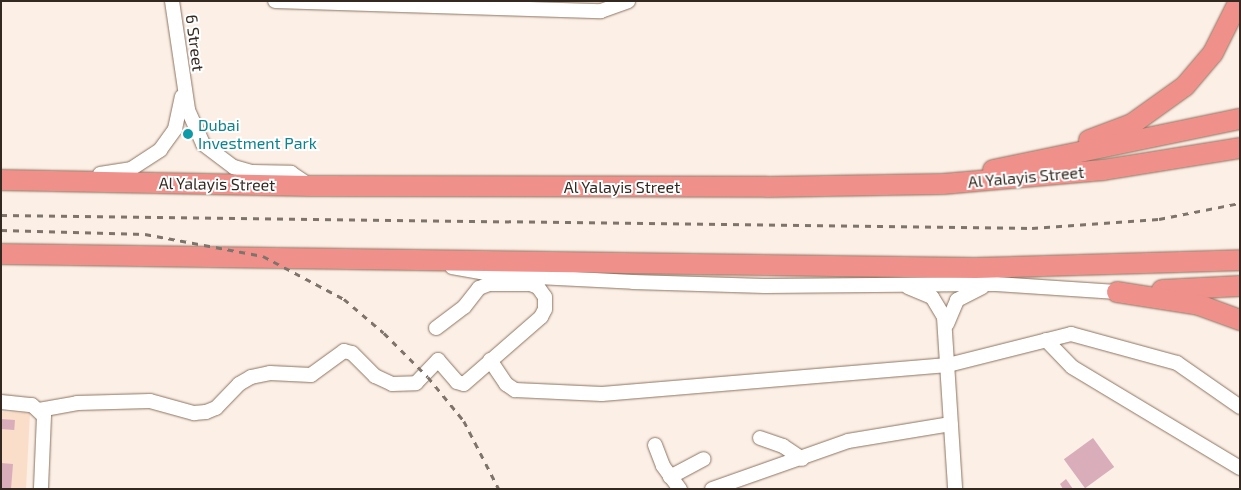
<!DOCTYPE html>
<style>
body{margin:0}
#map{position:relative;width:1241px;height:490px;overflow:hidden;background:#fbefe6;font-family:"Exo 2",sans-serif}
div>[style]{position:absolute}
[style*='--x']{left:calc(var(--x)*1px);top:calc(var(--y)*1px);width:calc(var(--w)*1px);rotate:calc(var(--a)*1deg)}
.built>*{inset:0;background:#fbdec9}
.building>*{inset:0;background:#d9adb9;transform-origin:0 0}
.roads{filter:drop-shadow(0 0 1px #8e7460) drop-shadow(0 0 1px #8e7460)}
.minor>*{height:14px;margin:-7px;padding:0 7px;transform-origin:7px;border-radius:7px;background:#fff}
.highway>*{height:20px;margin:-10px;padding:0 10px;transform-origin:10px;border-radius:10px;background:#ef908b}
.rail>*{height:2.5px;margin-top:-1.25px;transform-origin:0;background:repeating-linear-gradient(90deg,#7f746c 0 6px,transparent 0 12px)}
.dots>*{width:14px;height:14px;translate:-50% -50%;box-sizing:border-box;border:2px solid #fff;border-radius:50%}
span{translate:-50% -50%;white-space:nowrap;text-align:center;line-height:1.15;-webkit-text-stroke:4px #fff;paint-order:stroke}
.street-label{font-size:16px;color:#342921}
.culture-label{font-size:16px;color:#0d838f}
.left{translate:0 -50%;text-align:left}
.frame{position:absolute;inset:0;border:2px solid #342921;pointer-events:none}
</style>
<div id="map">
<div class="built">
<div style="clip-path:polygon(1px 412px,30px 413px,26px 489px,1px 489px)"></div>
</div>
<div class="building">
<div style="left:1px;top:419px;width:14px;height:10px;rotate:4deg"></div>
<div style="left:1093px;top:438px;width:36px;height:36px;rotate:54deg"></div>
<div style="clip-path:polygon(1px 463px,13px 464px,11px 489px,1px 489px)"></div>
<div style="clip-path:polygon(1066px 479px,1073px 489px,1063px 489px,1060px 484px)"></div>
</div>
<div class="roads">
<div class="minor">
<div style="--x:172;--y:1;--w:110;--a:81.6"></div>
<div style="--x:188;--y:110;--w:37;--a:66"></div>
<div style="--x:203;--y:144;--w:39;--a:37"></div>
<div style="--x:234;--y:167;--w:19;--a:16"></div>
<div style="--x:252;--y:172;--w:39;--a:1"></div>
<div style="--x:291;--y:173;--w:23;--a:34"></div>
<div style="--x:275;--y:1;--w:326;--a:1.8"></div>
<div style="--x:601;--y:11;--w:29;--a:-20"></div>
<div style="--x:100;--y:174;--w:31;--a:-9"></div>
<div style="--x:131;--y:169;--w:35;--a:-33"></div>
<div style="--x:160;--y:150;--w:26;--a:-54"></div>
<div style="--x:175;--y:129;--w:33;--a:-78"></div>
<div style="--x:452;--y:267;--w:46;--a:10.1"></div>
<div style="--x:497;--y:275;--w:136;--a:2.9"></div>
<div style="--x:633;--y:282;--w:132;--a:1.7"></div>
<div style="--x:765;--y:286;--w:231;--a:-0.5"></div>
<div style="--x:996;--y:284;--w:121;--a:3.8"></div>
<div style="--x:908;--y:287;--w:26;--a:23"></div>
<div style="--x:932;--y:297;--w:23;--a:59"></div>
<div style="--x:944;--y:317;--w:172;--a:86.3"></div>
<div style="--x:947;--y:324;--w:26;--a:-67"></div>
<div style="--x:957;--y:300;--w:28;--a:-27"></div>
<div style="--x:1046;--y:340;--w:37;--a:46"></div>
<div style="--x:1072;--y:367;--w:196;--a:31"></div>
<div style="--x:490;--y:360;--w:29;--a:56"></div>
<div style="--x:506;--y:384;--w:11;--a:34"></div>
<div style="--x:515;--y:390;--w:87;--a:2.6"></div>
<div style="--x:602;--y:394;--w:347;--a:-4.8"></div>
<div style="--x:948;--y:365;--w:127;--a:-14.1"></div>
<div style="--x:1071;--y:334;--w:110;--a:15.3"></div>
<div style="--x:1177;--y:363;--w:77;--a:34.9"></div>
<div style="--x:1;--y:402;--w:31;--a:6"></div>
<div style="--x:32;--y:405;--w:16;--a:43"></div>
<div style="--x:44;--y:416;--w:73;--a:92.4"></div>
<div style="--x:39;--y:410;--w:39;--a:-10"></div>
<div style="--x:77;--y:403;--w:73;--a:-1.6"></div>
<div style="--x:150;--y:401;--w:46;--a:15.3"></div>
<div style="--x:194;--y:413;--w:12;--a:-5"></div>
<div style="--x:206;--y:412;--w:11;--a:-22"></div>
<div style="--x:216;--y:408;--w:33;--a:-46"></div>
<div style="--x:239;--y:384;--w:14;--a:-30"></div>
<div style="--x:251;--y:377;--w:19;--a:-12"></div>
<div style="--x:270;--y:373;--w:41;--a:2.8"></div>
<div style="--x:311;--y:375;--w:41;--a:-36"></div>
<div style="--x:344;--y:351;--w:8;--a:14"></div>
<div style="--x:352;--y:353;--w:33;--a:45"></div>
<div style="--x:375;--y:376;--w:19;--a:25"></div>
<div style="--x:392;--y:384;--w:24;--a:-2"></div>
<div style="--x:416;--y:383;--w:32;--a:-46"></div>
<div style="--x:438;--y:360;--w:29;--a:49"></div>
<div style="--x:457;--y:382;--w:7;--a:16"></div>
<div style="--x:464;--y:384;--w:102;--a:-41"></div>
<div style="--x:541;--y:317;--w:9;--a:-63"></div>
<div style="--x:545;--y:309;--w:12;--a:-90"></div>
<div style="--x:545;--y:297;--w:12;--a:-125"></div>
<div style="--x:538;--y:287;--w:9;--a:-159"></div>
<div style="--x:530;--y:284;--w:41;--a:180"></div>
<div style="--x:489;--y:284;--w:11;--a:158"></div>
<div style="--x:479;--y:288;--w:24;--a:128"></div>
<div style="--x:464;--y:307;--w:35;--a:143"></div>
<div style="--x:760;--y:438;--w:24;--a:19"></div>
<div style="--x:783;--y:446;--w:23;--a:34"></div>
<div style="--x:655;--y:445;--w:22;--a:69"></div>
<div style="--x:663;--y:466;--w:29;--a:54"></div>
<div style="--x:670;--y:477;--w:38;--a:-28"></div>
<div style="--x:712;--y:489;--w:144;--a:-19.4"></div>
<div style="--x:848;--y:441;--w:104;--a:-9.4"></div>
</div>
<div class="highway">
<div style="--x:1089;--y:140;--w:46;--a:-20.4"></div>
<div style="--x:1132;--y:124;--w:65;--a:-35.6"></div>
<div style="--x:1185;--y:86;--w:43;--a:-49.7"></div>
<div style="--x:1213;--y:53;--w:58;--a:-63.4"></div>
<div style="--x:993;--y:170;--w:252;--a:-11.7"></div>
<div style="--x:1;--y:180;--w:309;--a:1.1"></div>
<div style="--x:310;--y:186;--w:457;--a:0.1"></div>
<div style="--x:767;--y:187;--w:176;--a:-1"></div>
<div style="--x:943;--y:184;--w:161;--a:-5"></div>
<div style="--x:1103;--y:170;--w:139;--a:-9.1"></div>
<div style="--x:1;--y:254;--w:974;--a:0.82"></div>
<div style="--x:975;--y:268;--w:265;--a:-1.7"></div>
<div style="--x:1162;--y:290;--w:78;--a:-2.9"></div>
<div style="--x:1117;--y:292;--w:83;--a:9"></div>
<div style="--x:1199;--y:305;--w:44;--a:20.1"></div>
</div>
</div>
<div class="rail">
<div style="--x:1;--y:215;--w:1031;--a:0.72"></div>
<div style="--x:1032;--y:228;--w:127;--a:-4.1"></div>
<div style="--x:1159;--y:219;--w:83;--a:-11.2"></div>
<div style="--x:1;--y:230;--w:144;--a:1.6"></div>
<div style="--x:145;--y:234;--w:120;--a:10.6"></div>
<div style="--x:263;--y:256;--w:92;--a:28"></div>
<div style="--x:344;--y:299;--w:52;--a:40.4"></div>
<div style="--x:384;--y:333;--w:62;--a:45"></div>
<div style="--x:428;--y:377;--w:57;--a:50.7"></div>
<div style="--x:464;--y:421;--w:76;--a:62.8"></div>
</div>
<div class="dots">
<div style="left:188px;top:134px;background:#0f9aa8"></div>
</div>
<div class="street-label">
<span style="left:195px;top:43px;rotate:83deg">6 Street</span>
<span style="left:1026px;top:177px;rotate:-5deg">Al Yalayis Street</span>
<span style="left:217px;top:184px;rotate:1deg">Al Yalayis Street</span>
<span style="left:622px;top:187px">Al Yalayis Street</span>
</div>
<div class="culture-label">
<span class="left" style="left:198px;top:134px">Dubai<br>Investment Park</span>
</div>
<div class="frame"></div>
</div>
